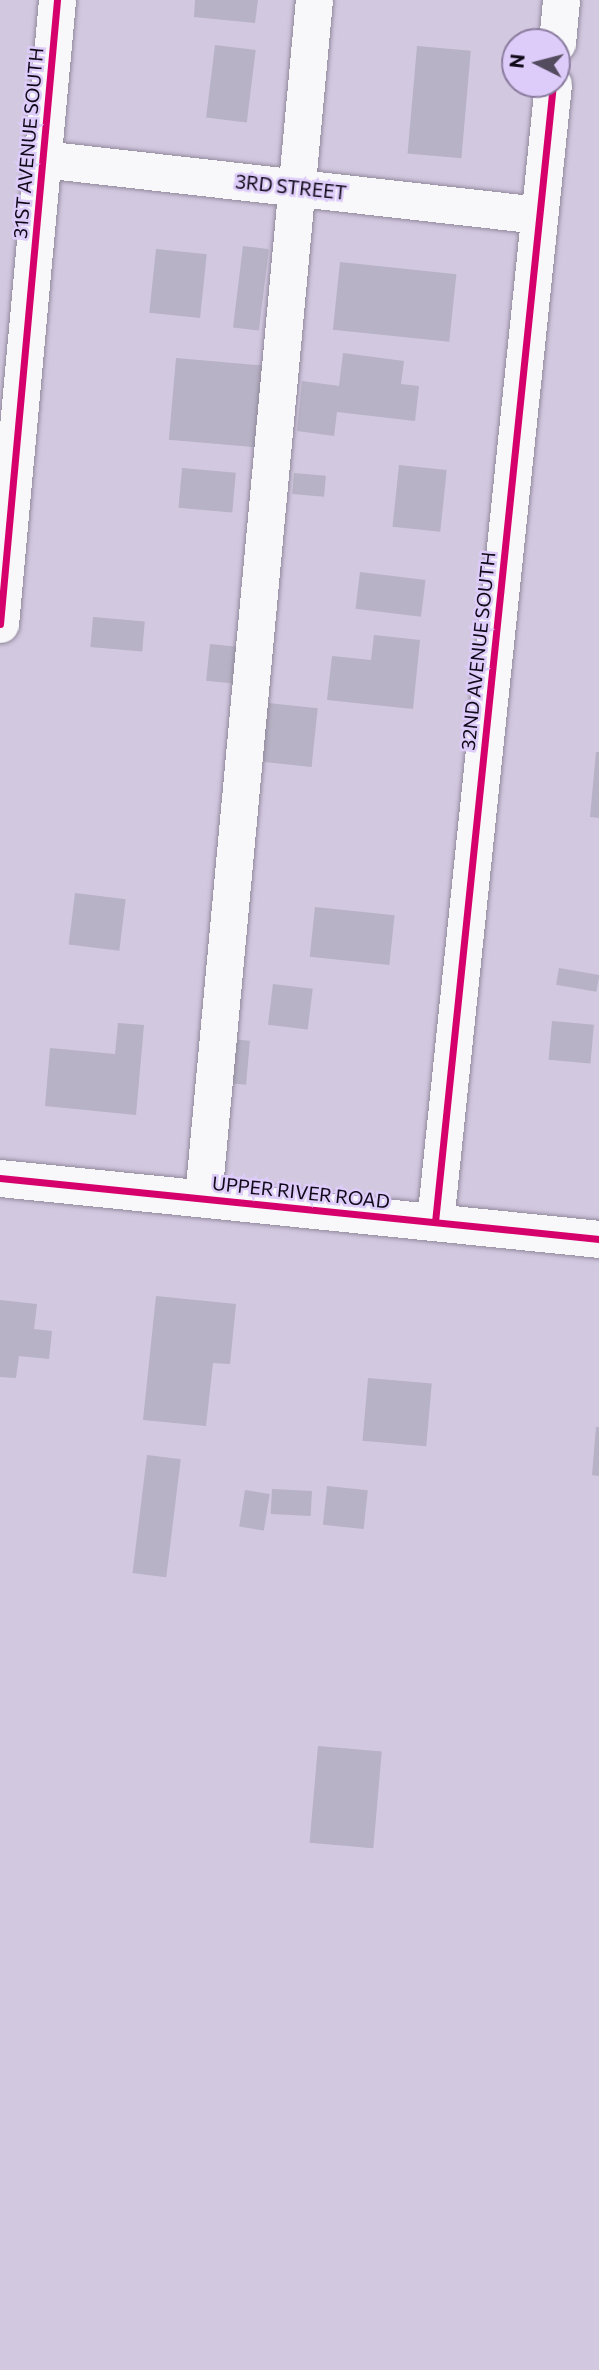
<!DOCTYPE html>
<style>
body{margin:0}
#map{position:relative;width:599px;height:2370px;overflow:hidden;background:#d2c8e0;font-family:Commissioner,sans-serif}
div>[style]{position:absolute}
[style*='--x']{left:calc(var(--x)*1px);top:calc(var(--y)*1px);width:calc(var(--w)*1px);rotate:calc(var(--a)*1deg)}
.building>*{inset:0;background:#b7b2c5;transform-origin:0 0}
.roads{filter:drop-shadow(0 0 2px #91899b) drop-shadow(0 0 2px #91899b)}
.minor>*{height:37px;margin:-18.5px;padding:0 18.5px;transform-origin:18.5px;border-radius:18.5px;background:#f8f7fa}
.cycleway>*{height:7px;margin:-3.5px;padding:0 3.5px;transform-origin:3.5px;border-radius:3.5px;background:#d6006c}
span{translate:-50% -50%;white-space:nowrap;text-align:center;line-height:1.15;-webkit-text-stroke:5px #ddcbf9;paint-order:stroke}
.street-label{font-size:19px;color:#0f0918}
.north{position:absolute;left:501px;top:28px;width:70px;height:70px;box-sizing:border-box;background:#ddcbf9;border:2px solid #8b7d9f;border-radius:50%;rotate:276deg;font-size:19px;font-weight:700;line-height:28px;text-align:center;color:#0f0918}
.north::after{content:'';display:block;margin:auto;width:24px;height:32px;background:#534c5e;clip-path:polygon(50% 0,100% 100%,50% 72%,0 100%)}
</style>
<div id="map">
<div class="building">
<div style="clip-path:polygon(195px 0,258px 0,255px 23px,194px 17px)"></div>
<div style="left:215px;top:45px;width:41px;height:73px;rotate:7deg"></div>
<div style="left:417px;top:46px;width:54px;height:108px;rotate:5deg"></div>
<div style="left:243px;top:246px;width:26px;height:82px;rotate:7deg"></div>
<div style="left:156px;top:249px;width:51px;height:64px;rotate:6deg"></div>
<div style="left:340px;top:262px;width:117px;height:68px;rotate:6deg"></div>
<div style="clip-path:polygon(343px 353px,404px 361px,401px 384px,419px 386px,415px 421px,337px 412px,334px 436px,297px 431px,302px 381px,339px 386px)"></div>
<div style="left:176px;top:358px;width:90px;height:82px;rotate:5deg"></div>
<div style="left:399px;top:465px;width:48px;height:62px;rotate:6deg"></div>
<div style="left:182px;top:468px;width:54px;height:40px;rotate:5deg"></div>
<div style="left:294px;top:473px;width:32px;height:21px;rotate:5deg"></div>
<div style="left:360px;top:572px;width:66px;height:37px;rotate:7deg"></div>
<div style="left:93px;top:617px;width:52px;height:30px;rotate:5deg"></div>
<div style="clip-path:polygon(374px 635px,420px 640px,413px 709px,327px 700px,332px 656px,371px 660px)"></div>
<div style="left:210px;top:644px;width:27px;height:37px;rotate:6deg"></div>
<div style="left:268px;top:703px;width:50px;height:59px;rotate:6deg"></div>
<div style="clip-path:polygon(596px 752px,599px 752px,599px 818px,590px 817px)"></div>
<div style="left:75px;top:893px;width:51px;height:52px;rotate:7deg"></div>
<div style="left:315px;top:907px;width:80px;height:50px;rotate:6deg"></div>
<div style="left:559px;top:968px;width:41px;height:17px;rotate:10deg"></div>
<div style="left:273px;top:984px;width:40px;height:41px;rotate:7deg"></div>
<div style="left:552px;top:1021px;width:42px;height:39px;rotate:5deg"></div>
<div style="clip-path:polygon(118px 1023px,144px 1025px,136px 1115px,45px 1106px,50px 1048px,115px 1054px)"></div>
<div style="left:229px;top:1039px;width:21px;height:44px;rotate:5deg"></div>
<div style="clip-path:polygon(156px 1296px,236px 1304px,230px 1364px,213px 1363px,206px 1426px,143px 1420px)"></div>
<div style="clip-path:polygon(0 1300px,37px 1304px,34px 1329px,52px 1331px,49px 1359px,19px 1356px,16px 1378px,0 1377px)"></div>
<div style="left:368px;top:1378px;width:64px;height:63px;rotate:5deg"></div>
<div style="clip-path:polygon(596px 1427px,599px 1427px,599px 1476px,592px 1475px)"></div>
<div style="left:147px;top:1455px;width:34px;height:119px;rotate:7deg"></div>
<div style="left:327px;top:1486px;width:41px;height:39px;rotate:6deg"></div>
<div style="left:272px;top:1489px;width:40px;height:25px;rotate:3deg"></div>
<div style="left:245px;top:1490px;width:25px;height:37px;rotate:9deg"></div>
<div style="left:318px;top:1746px;width:64px;height:97px;rotate:5deg"></div>
</div>
<div class="roads">
<div class="minor">
<div style="--x:557;--y:43;--w:43;--a:-84.7"></div>
<div style="--x:42;--y:159;--w:500;--a:6.43"></div>
<div style="--x:0;--y:624;--w:627;--a:-84.78"></div>
<div style="--x:0;--y:1178;--w:602;--a:5.81"></div>
<div style="--x:203;--y:1198;--w:1203;--a:-84.71"></div>
<div style="--x:435;--y:1222;--w:1144;--a:-84.08"></div>
</div>
</div>
<div class="cycleway">
<div style="--x:0;--y:624;--w:627;--a:-84.78"></div>
<div style="--x:0;--y:1178;--w:602;--a:5.81"></div>
<div style="--x:435;--y:1222;--w:1144;--a:-84.08"></div>
</div>
<div class="street-label">
<span style="left:28px;top:143px;rotate:-85deg">31ST AVENUE SOUTH</span>
<span style="left:291px;top:187px;rotate:6deg">3RD STREET</span>
<span style="left:478px;top:651px;rotate:-84deg">32ND AVENUE SOUTH</span>
<span style="left:301px;top:1192px;rotate:6deg">UPPER RIVER ROAD</span>
</div>
<div class="north">N</div>
</div>
